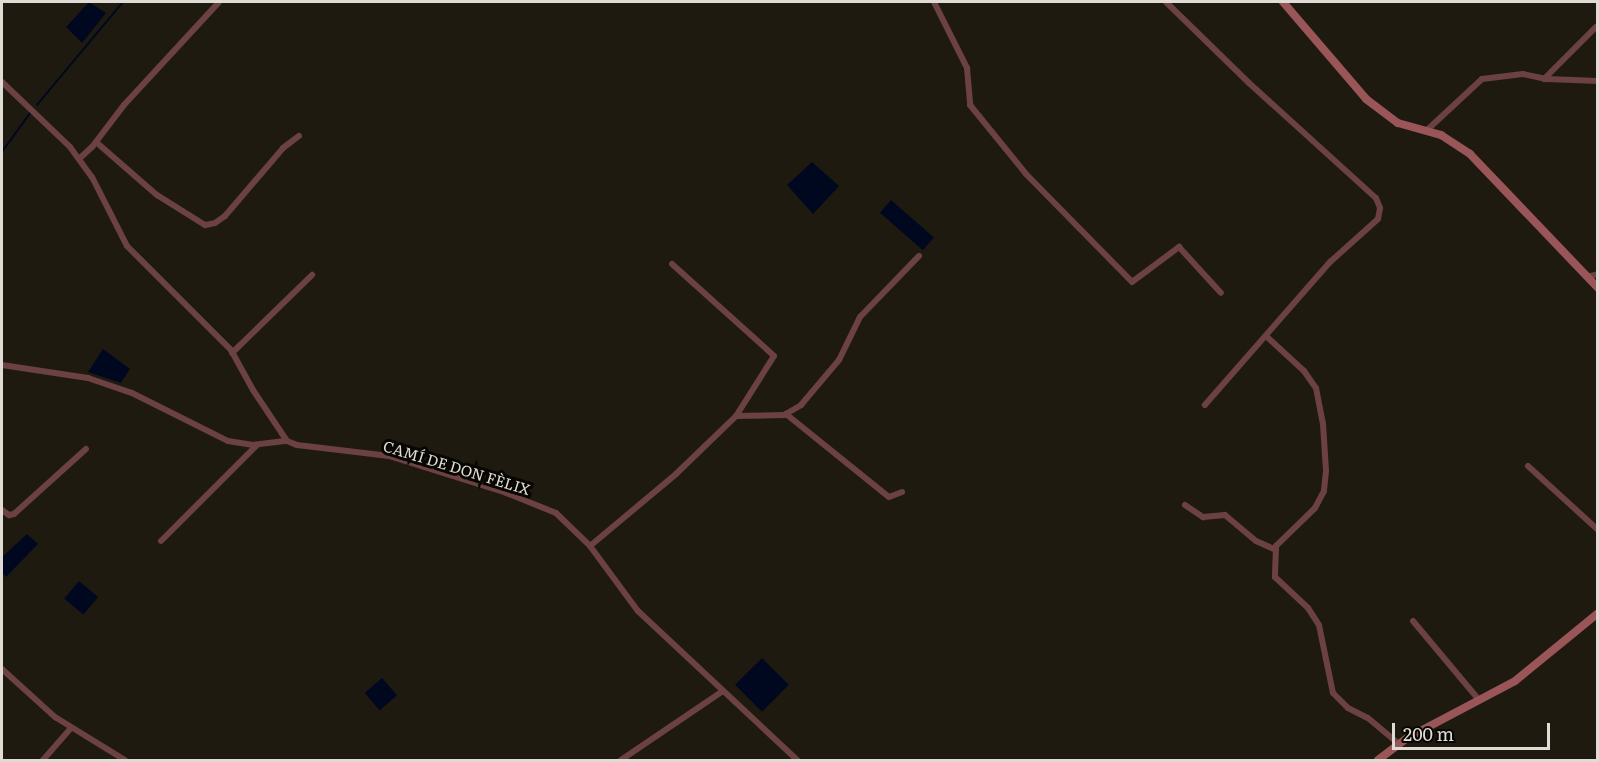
<!DOCTYPE html>
<meta charset="utf-8">
<style>
body{margin:0}
#map{position:relative;width:1599px;height:762px;overflow:hidden;background:#1f1a10;font-family:Literata,serif}
div>[style]{position:absolute}
[style*='--x']{left:calc(var(--x)*1px);top:calc(var(--y)*1px);width:calc(var(--w)*1px);rotate:calc(var(--a)*1deg)}
.water>*{inset:0;background:#00081f;transform-origin:0 0}
.stream>*{height:1.5px;margin:-0.75px;padding:0 0.75px;transform-origin:0.75px;border-radius:0.75px;background:#00081f}
.minor>*{height:6px;margin:-3px;padding:0 3px;transform-origin:3px;border-radius:3px;background:#6c4142}
.secondary>*{height:8px;margin:-4px;padding:0 4px;transform-origin:4px;border-radius:4px;background:#995557}
span{translate:-50% -50%;white-space:nowrap;text-align:center;line-height:1.15;-webkit-text-stroke:6px #070603;paint-order:stroke}
.street-label{font-size:15px;color:#e0dcd5}
.frame{position:absolute;inset:0;border:3px solid #e0dcd5;pointer-events:none}
.scale{position:absolute;left:1392px;top:723px;width:158px;height:27px;box-sizing:border-box;border:3px solid #e0dcd5;border-top:0;padding-left:8px;font-size:18px;line-height:21px;white-space:nowrap;color:#e0dcd5;-webkit-text-stroke:4px #070603;paint-order:stroke}
</style>
<div id="map">
<div class="water">
<div style="clip-path:polygon(89px 2px,106px 13px,82px 43px,66px 27px)"></div>
<div style="clip-path:polygon(812px 162px,839px 186px,813px 214px,787px 185px)"></div>
<div style="left:891px;top:200px;width:57px;height:17px;rotate:41deg"></div>
<div style="clip-path:polygon(103px 349px,130px 369px,121px 383px,88px 372px)"></div>
<div style="clip-path:polygon(27px 534px,38px 544px,6px 577px,2px 573px,2px 557px)"></div>
<div style="left:79px;top:581px;width:25px;height:23px;rotate:40deg"></div>
<div style="left:762px;top:658px;width:38px;height:38px;rotate:45deg"></div>
<div style="left:382px;top:678px;width:23px;height:23px;rotate:49deg"></div>
</div>
<div class="stream">
<div style="--x:37;--y:105;--w:134;--a:-50.1"></div>
<div style="--x:2;--y:152;--w:49;--a:-54.1"></div>
</div>
<div class="minor">
<div style="--x:934;--y:2;--w:74;--a:63.4"></div>
<div style="--x:967;--y:68;--w:37;--a:85"></div>
<div style="--x:970;--y:105;--w:89;--a:50.9"></div>
<div style="--x:1026;--y:174;--w:151;--a:45.5"></div>
<div style="--x:1132;--y:282;--w:59;--a:-36.7"></div>
<div style="--x:1179;--y:247;--w:62;--a:47.6"></div>
<div style="--x:1166;--y:2;--w:116;--a:44.3"></div>
<div style="--x:1249;--y:83;--w:171;--a:42.2"></div>
<div style="--x:1376;--y:198;--w:11;--a:68"></div>
<div style="--x:1380;--y:208;--w:11;--a:100"></div>
<div style="--x:1378;--y:219;--w:64;--a:138.1"></div>
<div style="--x:1330;--y:262;--w:190;--a:131.2"></div>
<div style="--x:1544;--y:79;--w:74;--a:-45"></div>
<div style="--x:2;--y:82;--w:94;--a:43.7"></div>
<div style="--x:70;--y:147;--w:37;--a:54"></div>
<div style="--x:92;--y:177;--w:77;--a:63.1"></div>
<div style="--x:127;--y:246;--w:147;--a:45"></div>
<div style="--x:231;--y:350;--w:46;--a:61.2"></div>
<div style="--x:253;--y:390;--w:61;--a:56.3"></div>
<div style="--x:287;--y:441;--w:11;--a:22"></div>
<div style="--x:297;--y:445;--w:93;--a:6.8"></div>
<div style="--x:389;--y:456;--w:121;--a:17.4"></div>
<div style="--x:504;--y:492;--w:56;--a:22"></div>
<div style="--x:556;--y:513;--w:47;--a:44.1"></div>
<div style="--x:590;--y:546;--w:81;--a:53.6"></div>
<div style="--x:638;--y:611;--w:218;--a:43.1"></div>
<div style="--x:1426;--y:131;--w:76;--a:-42.9"></div>
<div style="--x:1482;--y:79;--w:41;--a:-7"></div>
<div style="--x:1523;--y:74;--w:25;--a:12"></div>
<div style="--x:1547;--y:79;--w:51;--a:2.2"></div>
<div style="--x:96;--y:142;--w:81;--a:41"></div>
<div style="--x:157;--y:195;--w:57;--a:32"></div>
<div style="--x:205;--y:225;--w:10;--a:-11"></div>
<div style="--x:215;--y:223;--w:12;--a:-35"></div>
<div style="--x:225;--y:216;--w:89;--a:-49.5"></div>
<div style="--x:283;--y:148;--w:20;--a:-37"></div>
<div style="--x:79;--y:159;--w:18;--a:-43"></div>
<div style="--x:92;--y:147;--w:53;--a:-52.7"></div>
<div style="--x:124;--y:105;--w:140;--a:-47.3"></div>
<div style="--x:672;--y:264;--w:137;--a:42"></div>
<div style="--x:774;--y:356;--w:71;--a:122.3"></div>
<div style="--x:1587;--y:277;--w:11;--a:-15"></div>
<div style="--x:1266;--y:336;--w:52;--a:42.6"></div>
<div style="--x:1304;--y:371;--w:21;--a:55"></div>
<div style="--x:1316;--y:388;--w:37;--a:79"></div>
<div style="--x:1323;--y:424;--w:47;--a:86.3"></div>
<div style="--x:1326;--y:471;--w:20;--a:96"></div>
<div style="--x:1324;--y:491;--w:19;--a:118"></div>
<div style="--x:1315;--y:508;--w:54;--a:135.7"></div>
<div style="--x:1276;--y:546;--w:31;--a:92"></div>
<div style="--x:1275;--y:577;--w:45;--a:43.2"></div>
<div style="--x:1308;--y:608;--w:20;--a:57"></div>
<div style="--x:1319;--y:625;--w:69;--a:78.4"></div>
<div style="--x:1333;--y:693;--w:21;--a:45"></div>
<div style="--x:1348;--y:708;--w:22;--a:27"></div>
<div style="--x:1368;--y:718;--w:40;--a:40"></div>
<div style="--x:232;--y:353;--w:112;--a:-44.3"></div>
<div style="--x:2;--y:365;--w:87;--a:8.6"></div>
<div style="--x:88;--y:378;--w:46;--a:18.8"></div>
<div style="--x:132;--y:393;--w:107;--a:26.6"></div>
<div style="--x:228;--y:441;--w:24;--a:9"></div>
<div style="--x:252;--y:445;--w:35;--a:-7"></div>
<div style="--x:786;--y:414;--w:132;--a:38.9"></div>
<div style="--x:889;--y:497;--w:14;--a:-21"></div>
<div style="--x:1528;--y:466;--w:95;--a:42.4"></div>
<div style="--x:1185;--y:505;--w:22;--a:34"></div>
<div style="--x:1203;--y:517;--w:22;--a:-5"></div>
<div style="--x:1225;--y:515;--w:40;--a:40"></div>
<div style="--x:1256;--y:541;--w:22;--a:24"></div>
<div style="--x:2;--y:510;--w:9;--a:36"></div>
<div style="--x:9;--y:515;--w:5;--a:-11"></div>
<div style="--x:14;--y:514;--w:97;--a:-42.1"></div>
<div style="--x:161;--y:541;--w:136;--a:-45"></div>
<div style="--x:590;--y:546;--w:112;--a:-39.9"></div>
<div style="--x:676;--y:474;--w:83;--a:-44"></div>
<div style="--x:736;--y:416;--w:48;--a:-1.2"></div>
<div style="--x:784;--y:415;--w:20;--a:-30"></div>
<div style="--x:801;--y:405;--w:59;--a:-49.8"></div>
<div style="--x:839;--y:360;--w:48;--a:-64"></div>
<div style="--x:860;--y:317;--w:85;--a:-46"></div>
<div style="--x:1413;--y:621;--w:103;--a:50.1"></div>
<div style="--x:2;--y:669;--w:72;--a:42.2"></div>
<div style="--x:55;--y:717;--w:82;--a:31.6"></div>
<div style="--x:43;--y:760;--w:43;--a:-48.8"></div>
<div style="--x:621;--y:760;--w:123;--a:-34.1"></div>
</div>
<div class="secondary">
<div style="--x:1283;--y:2;--w:128;--a:49.4"></div>
<div style="--x:1366;--y:99;--w:40;--a:37"></div>
<div style="--x:1398;--y:123;--w:45;--a:15.6"></div>
<div style="--x:1441;--y:135;--w:35;--a:33"></div>
<div style="--x:1470;--y:154;--w:185;--a:46.3"></div>
<div style="--x:1378;--y:760;--w:39;--a:-37"></div>
<div style="--x:1409;--y:737;--w:120;--a:-27.8"></div>
<div style="--x:1515;--y:681;--w:107;--a:-39.3"></div>
</div>
<div class="street-label">
<span style="left:457px;top:467px;rotate:17deg">CAMÍ DE DON FÈLIX</span>
</div>
<div class="frame"></div>
<div class="scale">200 m</div>
</div>
